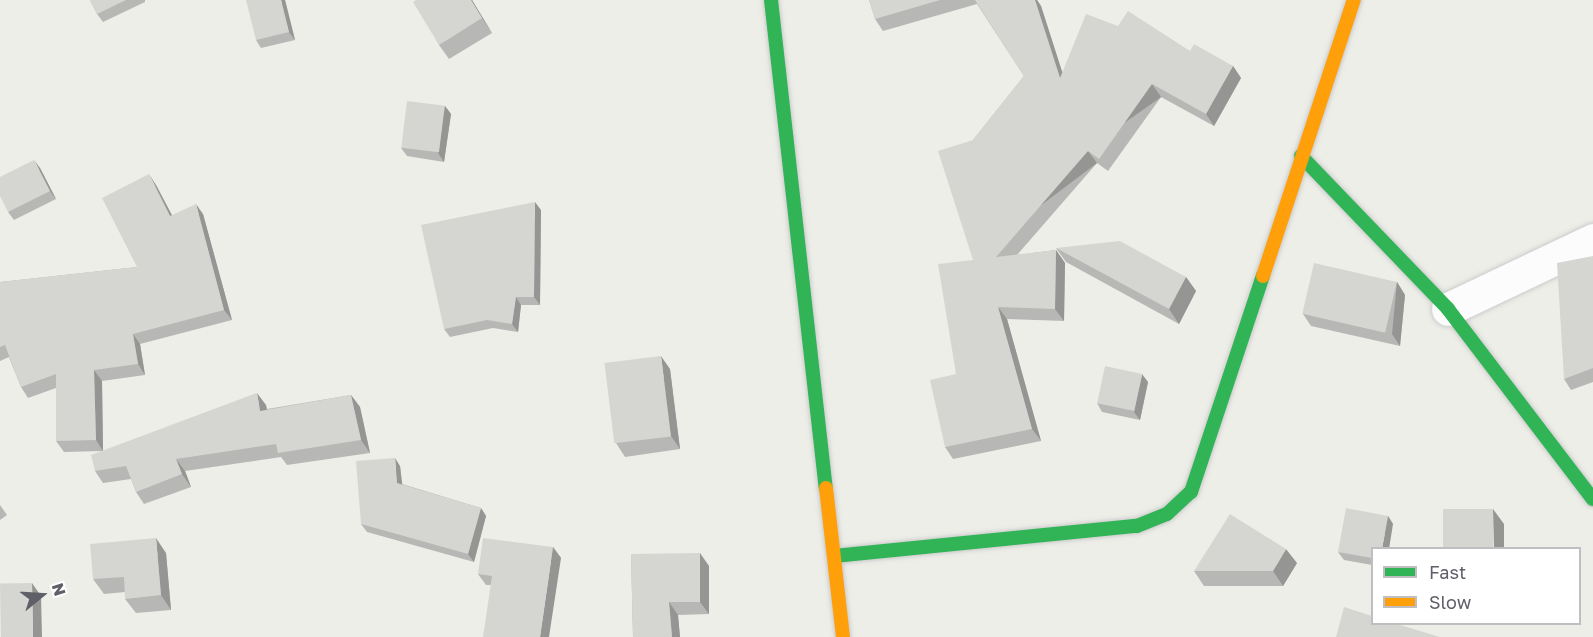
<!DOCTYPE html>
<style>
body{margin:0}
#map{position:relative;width:1593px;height:637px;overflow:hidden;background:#eeeee9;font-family:"Golos Text",sans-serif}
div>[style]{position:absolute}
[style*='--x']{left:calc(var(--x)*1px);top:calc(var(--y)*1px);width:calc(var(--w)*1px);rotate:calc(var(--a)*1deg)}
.roads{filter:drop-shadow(0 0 2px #cbcbcb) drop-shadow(0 0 2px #cbcbcb)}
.street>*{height:33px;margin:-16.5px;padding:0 16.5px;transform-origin:16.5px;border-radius:16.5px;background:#fcfcfc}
.fast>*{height:14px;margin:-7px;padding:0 7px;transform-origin:7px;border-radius:7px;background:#30b455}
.slow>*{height:14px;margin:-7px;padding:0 7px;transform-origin:7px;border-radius:7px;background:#ff9f0a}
.wall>*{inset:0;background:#b7b7b5}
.shaded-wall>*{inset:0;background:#959593;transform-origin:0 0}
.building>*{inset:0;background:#d5d5d2;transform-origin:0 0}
span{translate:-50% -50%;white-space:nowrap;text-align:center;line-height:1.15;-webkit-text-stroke:4.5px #fff;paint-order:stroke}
.legend{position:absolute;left:1371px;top:547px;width:210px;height:78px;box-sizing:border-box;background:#fff;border:2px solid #bfbfc2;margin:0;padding:8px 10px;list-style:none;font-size:18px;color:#5e5f67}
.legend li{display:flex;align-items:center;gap:12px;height:30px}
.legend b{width:30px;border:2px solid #bfbfc2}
.north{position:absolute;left:12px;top:565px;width:60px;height:60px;-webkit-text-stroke:4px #fff;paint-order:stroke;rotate:72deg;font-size:16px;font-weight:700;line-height:24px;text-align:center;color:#5e5f67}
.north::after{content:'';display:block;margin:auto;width:21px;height:27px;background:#5e5f67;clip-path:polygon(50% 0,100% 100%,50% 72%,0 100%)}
</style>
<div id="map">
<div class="roads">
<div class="street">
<div style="--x:1448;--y:309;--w:161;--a:-25.4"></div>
</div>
<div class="fast">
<div style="--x:771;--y:0;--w:491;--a:83.6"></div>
<div style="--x:1301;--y:156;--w:212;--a:46.1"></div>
<div style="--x:1448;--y:309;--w:239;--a:52.7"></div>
<div style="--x:834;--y:556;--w:304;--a:-5.7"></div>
<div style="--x:1137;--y:526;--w:32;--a:-22"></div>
<div style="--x:1167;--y:514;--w:33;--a:-43"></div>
<div style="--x:1191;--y:492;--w:228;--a:-71.6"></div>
</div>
<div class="slow">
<div style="--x:1263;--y:276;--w:291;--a:-71.8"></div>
<div style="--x:826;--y:488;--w:150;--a:83.5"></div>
</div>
</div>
<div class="wall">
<div style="clip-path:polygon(90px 0,145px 0,145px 2px,103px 22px,97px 14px)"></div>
<div style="clip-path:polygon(285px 0,295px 40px,261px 48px,256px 40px)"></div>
<div style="clip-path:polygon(416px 0,472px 0,492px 33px,449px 59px,439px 45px)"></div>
<div style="clip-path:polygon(869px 0,1037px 0,1041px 6px,1062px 72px,1118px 26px,1233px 66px,1241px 78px,1214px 126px,1161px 97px,1108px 171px,1097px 163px,1017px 255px,1056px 250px,1065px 263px,1064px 321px,1007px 319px,1041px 441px,953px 459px,945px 447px,973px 260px,973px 140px,1024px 76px,977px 4px,883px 31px,875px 19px)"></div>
<div style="clip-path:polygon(445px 106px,451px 114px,444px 162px,407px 156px,401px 148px)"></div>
<div style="clip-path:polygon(40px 168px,56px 199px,14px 220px,8px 212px)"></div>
<div style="clip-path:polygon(156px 185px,172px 215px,203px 214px,232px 320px,140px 344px,145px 375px,102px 381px,103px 451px,266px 405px,267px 409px,351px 395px,360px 407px,370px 453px,287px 465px,281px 457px,185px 471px,191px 487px,144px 504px,136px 492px,131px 479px,103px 483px,95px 471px,102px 451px,64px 452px,56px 441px,56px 388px,28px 398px,21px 387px,9px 357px,0 361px,0 282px,137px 267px)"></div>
<div style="clip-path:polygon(541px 210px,540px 305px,521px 305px,518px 332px,493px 328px,450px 337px,444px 329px)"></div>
<div style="clip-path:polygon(1056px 248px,1186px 277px,1196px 291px,1179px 324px,1066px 262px)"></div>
<div style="clip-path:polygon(1593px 256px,1593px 382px,1571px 390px,1564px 379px)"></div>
<div style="clip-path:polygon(1397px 282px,1405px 295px,1400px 346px,1311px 326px,1303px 314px)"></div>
<div style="clip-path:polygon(670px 369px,680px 449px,625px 457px,616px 443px)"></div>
<div style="clip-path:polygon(1148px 382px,1140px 420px,1102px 412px,1097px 403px)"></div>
<div style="clip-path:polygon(400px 466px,402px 484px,481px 508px,486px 516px,474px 562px,367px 532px,361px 524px)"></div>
<div style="clip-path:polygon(0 505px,7px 515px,0 520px)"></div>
<div style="clip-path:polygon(1388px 516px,1393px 524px,1372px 549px,1372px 565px,1344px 560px,1338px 552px)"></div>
<div style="clip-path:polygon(553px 547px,561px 558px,490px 585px,486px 585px,478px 574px)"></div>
<div style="clip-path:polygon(166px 553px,171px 610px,136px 613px,125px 599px,125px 592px,104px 594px,93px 579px)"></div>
<div style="clip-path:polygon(631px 554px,709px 566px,709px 614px,678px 615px,680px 637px,633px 637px)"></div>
<div style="clip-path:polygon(1297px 563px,1283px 586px,1204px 586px,1194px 571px)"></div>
</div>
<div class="shaded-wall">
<div style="clip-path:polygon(281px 0,285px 0,295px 40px,289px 32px)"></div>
<div style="clip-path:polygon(471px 0,472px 0,492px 33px,482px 18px)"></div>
<div style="clip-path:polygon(1035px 0,1037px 0,1041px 6px,1068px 90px,1060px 78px)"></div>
<div style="clip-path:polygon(1233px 66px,1241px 78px,1214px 126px,1206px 114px)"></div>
<div style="left:1152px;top:84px;width:16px;height:92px;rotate:55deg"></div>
<div style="clip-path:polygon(445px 106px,451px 114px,444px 162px,438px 153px)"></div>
<div style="left:1088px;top:151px;width:15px;height:140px;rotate:53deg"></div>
<div style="clip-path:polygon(34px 160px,40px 168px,56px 199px,50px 191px)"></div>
<div style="clip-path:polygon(149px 174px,156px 185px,178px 227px,170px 216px)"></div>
<div style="clip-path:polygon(535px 202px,541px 210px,540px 305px,534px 297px)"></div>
<div style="clip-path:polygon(196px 204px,203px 214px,232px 320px,224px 310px)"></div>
<div style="clip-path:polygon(1056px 250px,1065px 263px,1064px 321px,1055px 309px)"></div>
<div style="clip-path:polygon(1186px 277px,1196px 291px,1179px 324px,1169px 309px)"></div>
<div style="clip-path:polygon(1397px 282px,1405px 295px,1400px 346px,1392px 334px)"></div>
<div style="clip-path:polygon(516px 297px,521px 305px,518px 332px,512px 324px)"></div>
<div style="clip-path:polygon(998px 307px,1007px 319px,1041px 441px,1032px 429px)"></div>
<div style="clip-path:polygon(133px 334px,140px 344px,145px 375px,138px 364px)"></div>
<div style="clip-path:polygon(661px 356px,670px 369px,680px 449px,671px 436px)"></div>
<div style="clip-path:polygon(94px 370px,102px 381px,103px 451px,96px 440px)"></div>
<div style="clip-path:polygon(1142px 374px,1148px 382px,1140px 420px,1134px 412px)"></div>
<div style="clip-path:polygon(257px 393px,266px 405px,269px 423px,260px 411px)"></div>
<div style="clip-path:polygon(351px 395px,360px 407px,370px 453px,361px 440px)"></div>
<div style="clip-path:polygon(395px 458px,400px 466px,403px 491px,397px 483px)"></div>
<div style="clip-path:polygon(176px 459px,185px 471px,191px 487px,182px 474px)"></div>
<div style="clip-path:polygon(481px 508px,486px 516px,474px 562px,468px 554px)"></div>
<div style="clip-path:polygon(1493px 509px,1504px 524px,1504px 549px,1494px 549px)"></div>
<div style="clip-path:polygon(1388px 516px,1393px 524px,1389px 549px,1382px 549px)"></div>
<div style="clip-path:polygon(156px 538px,166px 553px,171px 610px,161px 595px)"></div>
<div style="clip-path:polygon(553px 547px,561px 558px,549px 637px,540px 637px)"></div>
<div style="clip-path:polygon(1286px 549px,1297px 563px,1283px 586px,1273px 571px)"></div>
<div style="clip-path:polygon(700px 553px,709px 566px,709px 614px,700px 602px)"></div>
<div style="clip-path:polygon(32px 583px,41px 596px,42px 637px,33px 637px)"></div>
<div style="clip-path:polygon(669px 602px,678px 615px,680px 637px,672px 637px)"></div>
</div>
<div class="building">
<div style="clip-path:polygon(90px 0,126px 0,97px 14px)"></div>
<div style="clip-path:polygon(246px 0,281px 0,289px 32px,256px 40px)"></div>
<div style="clip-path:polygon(416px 0,471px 0,482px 18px,439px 45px,413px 2px)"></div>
<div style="clip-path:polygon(869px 0,940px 0,875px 19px)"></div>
<div style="clip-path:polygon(975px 0,1035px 0,1060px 78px,1086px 14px,1118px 26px,1128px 11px,1190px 51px,1194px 44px,1233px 66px,1206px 114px,1152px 84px,1099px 159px,1088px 151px,996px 257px,1056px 250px,1055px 309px,998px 307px,1032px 429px,945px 447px,930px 380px,956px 374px,938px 264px,973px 260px,938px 151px,973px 140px,1024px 76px)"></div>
<div style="left:407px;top:101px;width:38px;height:47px;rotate:7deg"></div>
<div style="clip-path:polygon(34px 160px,50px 191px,8px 212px,0 196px,0 177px)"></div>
<div style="clip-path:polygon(149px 174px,170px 216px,196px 204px,224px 310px,133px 334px,138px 364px,94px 370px,96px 440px,56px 441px,56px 374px,21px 387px,5px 345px,0 347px,0 282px,137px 267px,102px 198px)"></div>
<div style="clip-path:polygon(535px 202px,534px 297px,516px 297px,512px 324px,487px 320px,444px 329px,421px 225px)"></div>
<div style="clip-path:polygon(1120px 241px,1186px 277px,1169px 309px,1056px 248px)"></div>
<div style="clip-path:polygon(1593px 256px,1593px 368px,1564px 379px,1557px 263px)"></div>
<div style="left:1314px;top:263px;width:85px;height:52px;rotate:13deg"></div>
<div style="left:661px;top:356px;width:81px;height:57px;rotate:83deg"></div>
<div style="left:1105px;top:366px;width:38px;height:38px;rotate:12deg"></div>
<div style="clip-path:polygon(257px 393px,260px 411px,351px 395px,361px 440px,278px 453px,276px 444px,176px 459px,182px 474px,136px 492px,126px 466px,95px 471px,91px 455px)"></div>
<div style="clip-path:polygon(395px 458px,397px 483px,481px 508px,468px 554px,361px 524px,356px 461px)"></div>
<div style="clip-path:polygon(1346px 508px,1388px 516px,1382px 549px,1372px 549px,1372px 558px,1338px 552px)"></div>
<div style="left:1443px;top:509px;width:50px;height:40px"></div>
<div style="clip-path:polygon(1230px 514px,1286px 549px,1273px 571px,1194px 571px)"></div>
<div style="clip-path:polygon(156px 538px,161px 595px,125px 599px,124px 577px,93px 579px,90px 544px)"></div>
<div style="clip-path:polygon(483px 538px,553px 547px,540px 637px,483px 637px,492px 576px,478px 574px)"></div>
<div style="clip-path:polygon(700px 553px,700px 602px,669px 602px,672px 637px,633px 637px,631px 554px)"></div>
<div style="left:32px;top:583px;width:54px;height:32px;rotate:89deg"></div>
<div style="clip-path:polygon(1344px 607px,1372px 616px,1372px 624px,1397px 624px,1440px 637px,1336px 637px)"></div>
</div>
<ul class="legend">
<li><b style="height:8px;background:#30b455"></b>Fast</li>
<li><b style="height:8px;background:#ff9f0a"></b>Slow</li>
</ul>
<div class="north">N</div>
</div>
